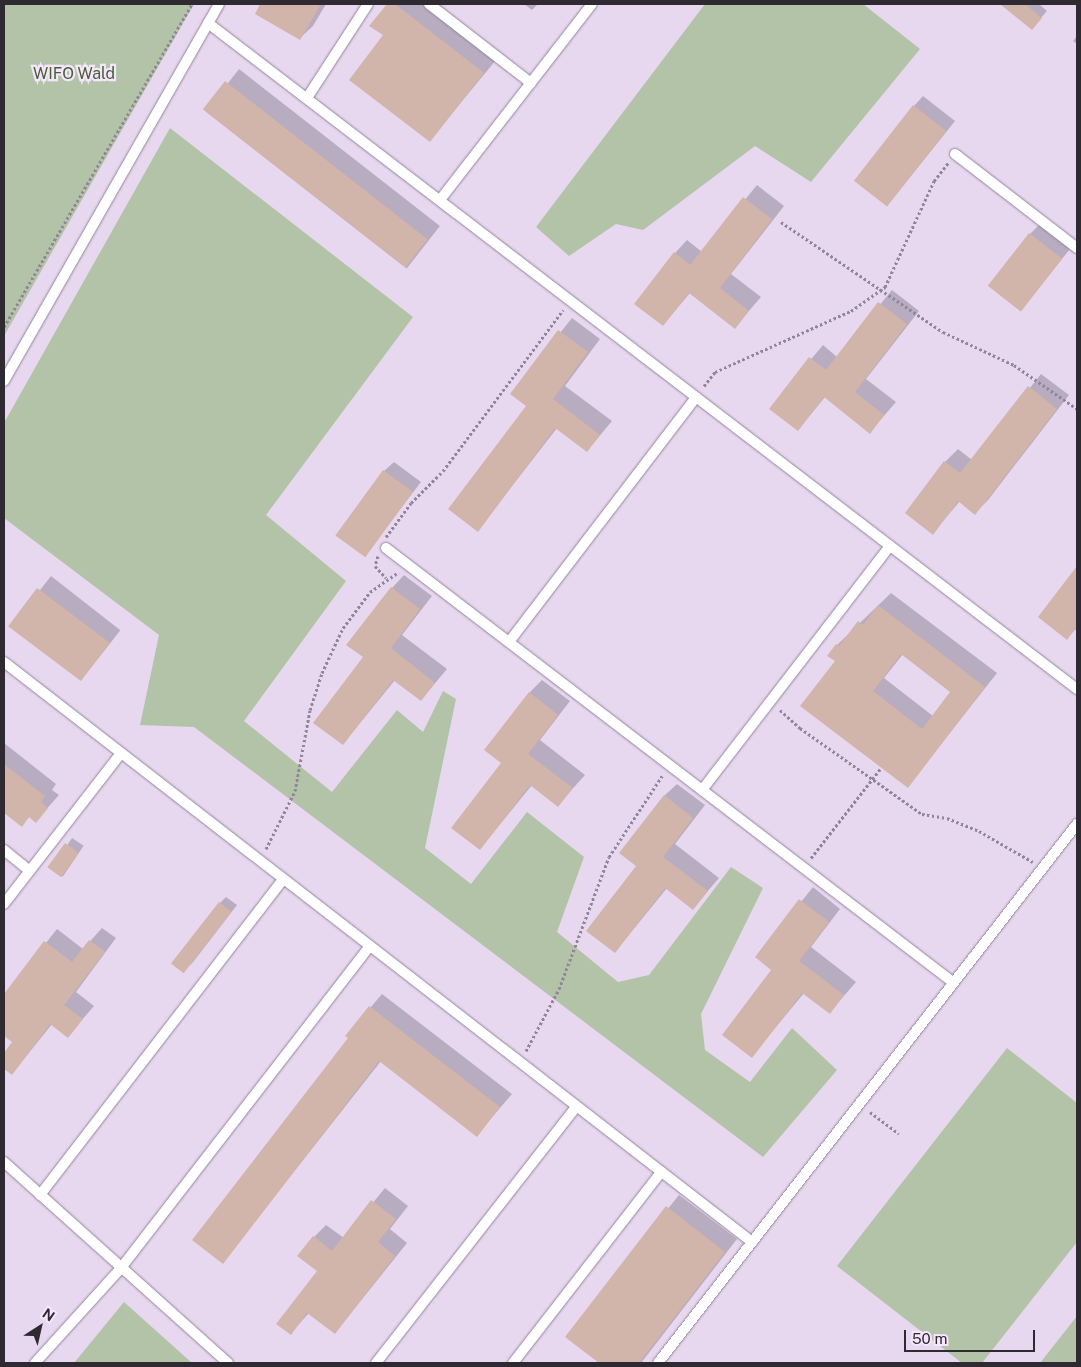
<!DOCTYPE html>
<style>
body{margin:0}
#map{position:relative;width:1081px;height:1367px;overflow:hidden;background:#e7d8f0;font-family:"Public Sans",sans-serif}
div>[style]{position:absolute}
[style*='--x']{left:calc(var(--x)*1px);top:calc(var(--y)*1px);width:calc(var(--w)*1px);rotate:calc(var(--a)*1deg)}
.green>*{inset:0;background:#b2c3a8}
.shadow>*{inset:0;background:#0003;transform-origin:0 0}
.building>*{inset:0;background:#d2b5aa;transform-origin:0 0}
.path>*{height:3px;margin-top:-1.5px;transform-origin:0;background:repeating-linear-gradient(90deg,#918697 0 2.5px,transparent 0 5px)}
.roads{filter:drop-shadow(0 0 1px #92849a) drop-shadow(0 0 1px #92849a)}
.lane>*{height:10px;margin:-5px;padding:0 5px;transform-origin:5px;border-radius:5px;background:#fff}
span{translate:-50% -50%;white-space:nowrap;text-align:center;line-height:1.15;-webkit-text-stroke:4.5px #f5e5fd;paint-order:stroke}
.park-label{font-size:16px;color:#466033}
.frame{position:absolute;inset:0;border:5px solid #2f2932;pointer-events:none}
.north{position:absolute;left:15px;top:1302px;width:50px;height:50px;-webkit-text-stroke:4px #f5e5fd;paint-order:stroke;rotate:35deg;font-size:14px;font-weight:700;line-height:20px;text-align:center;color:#2f2932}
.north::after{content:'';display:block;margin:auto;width:18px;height:22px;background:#2f2932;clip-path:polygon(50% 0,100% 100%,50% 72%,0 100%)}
.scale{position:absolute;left:904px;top:1330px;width:131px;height:22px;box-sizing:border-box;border:2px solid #2f2932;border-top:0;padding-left:6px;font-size:15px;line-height:18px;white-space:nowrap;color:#2f2932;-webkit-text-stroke:4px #f5e5fd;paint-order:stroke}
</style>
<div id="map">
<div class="green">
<div style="clip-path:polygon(4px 4px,194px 4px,4px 336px)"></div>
<div style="clip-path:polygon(705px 4px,863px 4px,920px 49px,811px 182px,755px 146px,643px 230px,616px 224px,569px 256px,536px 227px)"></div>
<div style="clip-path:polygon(170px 128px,413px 317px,266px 515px,346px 581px,244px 721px,332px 792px,397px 710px,423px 732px,443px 691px,456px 699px,425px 848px,471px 884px,527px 812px,584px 857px,557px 932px,618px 982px,649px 975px,731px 867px,763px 888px,701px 1014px,705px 1050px,750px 1082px,792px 1028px,837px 1070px,763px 1157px,194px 727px,140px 725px,159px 635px,4px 518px,4px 423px)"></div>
<div style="clip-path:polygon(1007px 1048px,1077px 1103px,1077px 1242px,982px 1363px,962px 1363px,837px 1266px)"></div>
<div style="clip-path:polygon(124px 1302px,192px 1363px,74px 1363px)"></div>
<div style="clip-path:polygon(1077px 1316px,1077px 1363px,1040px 1363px)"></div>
</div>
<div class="shadow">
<div style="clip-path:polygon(262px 4px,326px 4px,313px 26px,300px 38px,256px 13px)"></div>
<div style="clip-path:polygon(389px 4px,424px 4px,496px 60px,430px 140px,385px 34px,371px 26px)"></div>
<div style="clip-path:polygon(524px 4px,538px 4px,532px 10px)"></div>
<div style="clip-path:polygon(1002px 4px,1039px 4px,1047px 11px,1032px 28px)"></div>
<div style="clip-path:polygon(1077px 36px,1077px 44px,1073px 41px)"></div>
<div style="left:239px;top:69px;width:255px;height:54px;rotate:38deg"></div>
<div style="clip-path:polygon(923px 96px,955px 121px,887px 206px,914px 106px)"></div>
<div style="clip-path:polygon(757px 185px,784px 206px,731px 274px,761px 297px,735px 327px,690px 293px,663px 325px,675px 253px,687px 240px,702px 252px)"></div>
<div style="clip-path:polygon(1039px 225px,1070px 249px,1021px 310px,1030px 234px)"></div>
<div style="clip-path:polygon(892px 290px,919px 311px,866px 379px,896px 402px,870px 432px,825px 397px,798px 430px,770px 408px,823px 345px,837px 357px)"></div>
<div style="clip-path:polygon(572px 318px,600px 339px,565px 386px,612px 421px,587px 451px,557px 428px,478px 530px,527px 406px,511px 394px)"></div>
<div style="clip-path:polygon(1041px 374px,1069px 395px,988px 500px,975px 513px,960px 501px,933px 533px,945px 462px,958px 449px,972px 460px)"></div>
<div style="clip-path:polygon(394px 462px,421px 482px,365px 555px,384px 471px)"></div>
<div style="clip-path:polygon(1077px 568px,1077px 628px,1067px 638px,1039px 617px)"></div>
<div style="clip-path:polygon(404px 575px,432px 596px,402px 635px,447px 669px,421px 700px,395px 680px,343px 744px,365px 657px,392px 588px)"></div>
<div style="left:51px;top:576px;width:88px;height:64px;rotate:38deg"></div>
<div style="clip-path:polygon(evenodd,891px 593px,997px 673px,908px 786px,837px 661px,837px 645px,891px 593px,903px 654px,952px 691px,933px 716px,884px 678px,903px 654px)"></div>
<div style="clip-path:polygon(542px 680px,570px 701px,540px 740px,585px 775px,558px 805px,532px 785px,480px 849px,502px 762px,529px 693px)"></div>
<div style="clip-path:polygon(4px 743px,56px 784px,52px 790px,59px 795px,36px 821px,30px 816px,21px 825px,4px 811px)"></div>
<div style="clip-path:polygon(677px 784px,705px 805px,675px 844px,719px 878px,693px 908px,667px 888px,615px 952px,637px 866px,664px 796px)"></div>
<div style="left:72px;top:838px;width:14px;height:37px;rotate:34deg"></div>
<div style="clip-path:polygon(813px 887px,840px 909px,811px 947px,856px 982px,830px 1012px,804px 993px,752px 1056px,773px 970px,757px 957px)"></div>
<div style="clip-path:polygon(226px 897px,237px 905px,190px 966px,220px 903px)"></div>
<div style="clip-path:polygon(102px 928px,116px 938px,76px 992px,94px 1006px,68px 1036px,52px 1024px,12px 1074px,4px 1068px,4px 1055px,13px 1042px,4px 1035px,4px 996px,57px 929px,83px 949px)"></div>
<div style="clip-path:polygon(382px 994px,512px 1094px,477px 1135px,381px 1061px,223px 1262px,350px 1038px,347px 1035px)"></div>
<div style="clip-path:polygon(385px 1188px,408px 1206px,390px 1229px,407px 1243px,335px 1333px,309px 1313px,291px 1333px,318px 1271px,314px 1237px,326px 1225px,344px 1238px)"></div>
<div style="clip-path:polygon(679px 1195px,737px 1239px,641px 1363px,601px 1363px,566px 1336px)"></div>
</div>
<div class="building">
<div style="clip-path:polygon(260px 4px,321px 4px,300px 40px,255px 14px)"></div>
<div style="clip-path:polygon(387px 4px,395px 4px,484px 73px,430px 142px,349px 80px,383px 35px,369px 26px)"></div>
<div style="clip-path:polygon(1000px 4px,1025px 4px,1042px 18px,1032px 30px)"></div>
<div style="left:225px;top:81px;width:257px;height:36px;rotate:38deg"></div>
<div style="left:913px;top:105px;width:42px;height:96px;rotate:38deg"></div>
<div style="clip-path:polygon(743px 197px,772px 219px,720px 288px,749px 311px,735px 329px,689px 293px,663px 326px,634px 304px,674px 252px,690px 265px)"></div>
<div style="left:1029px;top:233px;width:42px;height:67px;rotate:38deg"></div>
<div style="clip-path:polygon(878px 302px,907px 324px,855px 392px,884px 415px,870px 434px,824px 397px,798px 431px,769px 409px,809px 357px,826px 370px)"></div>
<div style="clip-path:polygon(558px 330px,588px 352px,553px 399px,600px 435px,587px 452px,555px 428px,478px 532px,448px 509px,526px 406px,510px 394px)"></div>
<div style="clip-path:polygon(1028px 386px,1057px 409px,975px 515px,958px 501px,933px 535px,905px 513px,944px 461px,960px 473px)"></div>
<div style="left:383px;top:470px;width:37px;height:81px;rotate:36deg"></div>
<div style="clip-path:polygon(1077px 566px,1077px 626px,1067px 640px,1038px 617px)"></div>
<div style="clip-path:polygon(391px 587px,420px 609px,391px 648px,435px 683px,421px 701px,393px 680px,343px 745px,313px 723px,363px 657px,346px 645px)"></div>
<div style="left:37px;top:588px;width:91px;height:48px;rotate:37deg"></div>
<div style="clip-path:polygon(evenodd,878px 605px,985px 687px,908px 788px,800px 706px,835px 661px,827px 656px,836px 644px,839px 646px,858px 621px,863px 625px,878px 605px,901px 654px,950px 692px,922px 729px,873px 691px,901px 654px)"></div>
<div style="clip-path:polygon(529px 692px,558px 715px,528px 754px,573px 788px,558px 807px,530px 785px,480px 850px,451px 828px,501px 763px,484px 750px)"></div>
<div style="clip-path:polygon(4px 764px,45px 796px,41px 802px,48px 808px,36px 823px,29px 817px,22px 827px,4px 813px)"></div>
<div style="clip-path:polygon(664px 795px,693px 818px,663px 857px,708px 891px,693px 910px,665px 888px,615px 953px,586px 931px,636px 866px,619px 853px)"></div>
<div style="left:65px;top:843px;width:17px;height:30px;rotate:36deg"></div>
<div style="clip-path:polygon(799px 899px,829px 922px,799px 961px,844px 995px,830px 1014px,802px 993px,752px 1058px,722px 1035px,771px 970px,755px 957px)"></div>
<div style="left:219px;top:902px;width:16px;height:78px;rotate:38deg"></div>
<div style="clip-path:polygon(89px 940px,105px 952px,64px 1005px,83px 1019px,68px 1038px,50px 1024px,12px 1075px,4px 1069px,4px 1053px,12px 1042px,4px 1036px,4px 994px,44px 941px,72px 962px)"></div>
<div style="clip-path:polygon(369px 1006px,500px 1107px,477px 1137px,379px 1061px,223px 1264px,192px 1240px,348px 1038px,345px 1036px)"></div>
<div style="clip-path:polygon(371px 1200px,396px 1219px,378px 1242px,395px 1256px,335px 1334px,307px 1313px,291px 1335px,276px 1324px,317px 1271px,297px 1256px,313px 1236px,332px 1251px)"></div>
<div style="clip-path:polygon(666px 1206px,725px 1252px,639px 1363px,599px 1363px,565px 1337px)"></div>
</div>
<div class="path">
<div style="--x:781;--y:222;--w:196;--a:34.2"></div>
<div style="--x:943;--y:332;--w:78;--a:24.9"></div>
<div style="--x:1014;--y:365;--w:77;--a:34.9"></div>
<div style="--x:4;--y:327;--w:374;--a:-59.8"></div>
<div style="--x:704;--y:386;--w:18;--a:-52"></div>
<div style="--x:715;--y:372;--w:149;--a:-24.2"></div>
<div style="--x:851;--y:311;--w:42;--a:-35.2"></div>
<div style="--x:885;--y:287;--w:117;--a:-65.2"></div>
<div style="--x:934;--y:181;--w:23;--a:-52"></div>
<div style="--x:386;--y:537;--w:42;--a:-53.7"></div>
<div style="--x:411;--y:503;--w:45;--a:-45"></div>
<div style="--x:443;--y:471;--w:201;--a:-53.3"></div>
<div style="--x:378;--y:556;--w:10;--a:107"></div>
<div style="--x:375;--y:566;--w:16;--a:47"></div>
<div style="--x:780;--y:710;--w:27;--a:42"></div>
<div style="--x:800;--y:728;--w:149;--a:35.2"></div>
<div style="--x:922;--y:814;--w:25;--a:9"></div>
<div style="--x:947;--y:818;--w:35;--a:22"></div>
<div style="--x:979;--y:831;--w:62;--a:29.9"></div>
<div style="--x:266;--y:849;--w:65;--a:-63.4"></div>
<div style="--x:295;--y:791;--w:82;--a:-79.5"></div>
<div style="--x:310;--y:710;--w:39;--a:-72"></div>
<div style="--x:322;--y:673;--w:50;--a:-65"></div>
<div style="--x:343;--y:628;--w:45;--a:-53.1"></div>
<div style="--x:370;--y:592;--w:35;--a:-35"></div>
<div style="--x:811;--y:858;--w:114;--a:-52.1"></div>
<div style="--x:526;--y:1051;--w:70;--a:-62"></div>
<div style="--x:559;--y:989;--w:141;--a:-69.3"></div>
<div style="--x:609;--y:857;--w:97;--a:-56.8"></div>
<div style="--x:870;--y:1112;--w:36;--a:37"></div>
</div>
<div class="roads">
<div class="lane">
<div style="--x:429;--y:4;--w:129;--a:37.8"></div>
<div style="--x:208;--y:23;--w:1095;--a:37.47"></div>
<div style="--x:307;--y:98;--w:112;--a:-57"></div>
<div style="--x:955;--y:154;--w:154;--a:37.6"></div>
<div style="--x:440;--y:200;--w:248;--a:-52.2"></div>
<div style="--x:4;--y:381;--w:434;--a:-60.3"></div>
<div style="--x:386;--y:548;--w:715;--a:37.45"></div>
<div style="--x:509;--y:642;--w:308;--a:-52.6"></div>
<div style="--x:4;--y:662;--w:947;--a:37.79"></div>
<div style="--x:702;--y:790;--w:308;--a:-52.4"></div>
<div style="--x:4;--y:850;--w:33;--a:39"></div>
<div style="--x:4;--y:904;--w:191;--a:-52.2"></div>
<div style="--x:4;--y:1162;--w:301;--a:41.9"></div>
<div style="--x:40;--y:1195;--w:399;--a:-52.4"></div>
<div style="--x:35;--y:1363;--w:128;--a:-47.8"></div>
<div style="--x:121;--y:1268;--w:407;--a:-52.3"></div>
<div style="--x:376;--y:1363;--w:326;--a:-52"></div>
<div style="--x:513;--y:1363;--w:242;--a:-52.2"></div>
<div style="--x:658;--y:1363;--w:683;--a:-52.14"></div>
</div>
</div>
<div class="park-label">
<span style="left:74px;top:74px">WIFO Wald</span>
</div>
<div class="frame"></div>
<div class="north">N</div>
<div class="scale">50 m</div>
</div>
